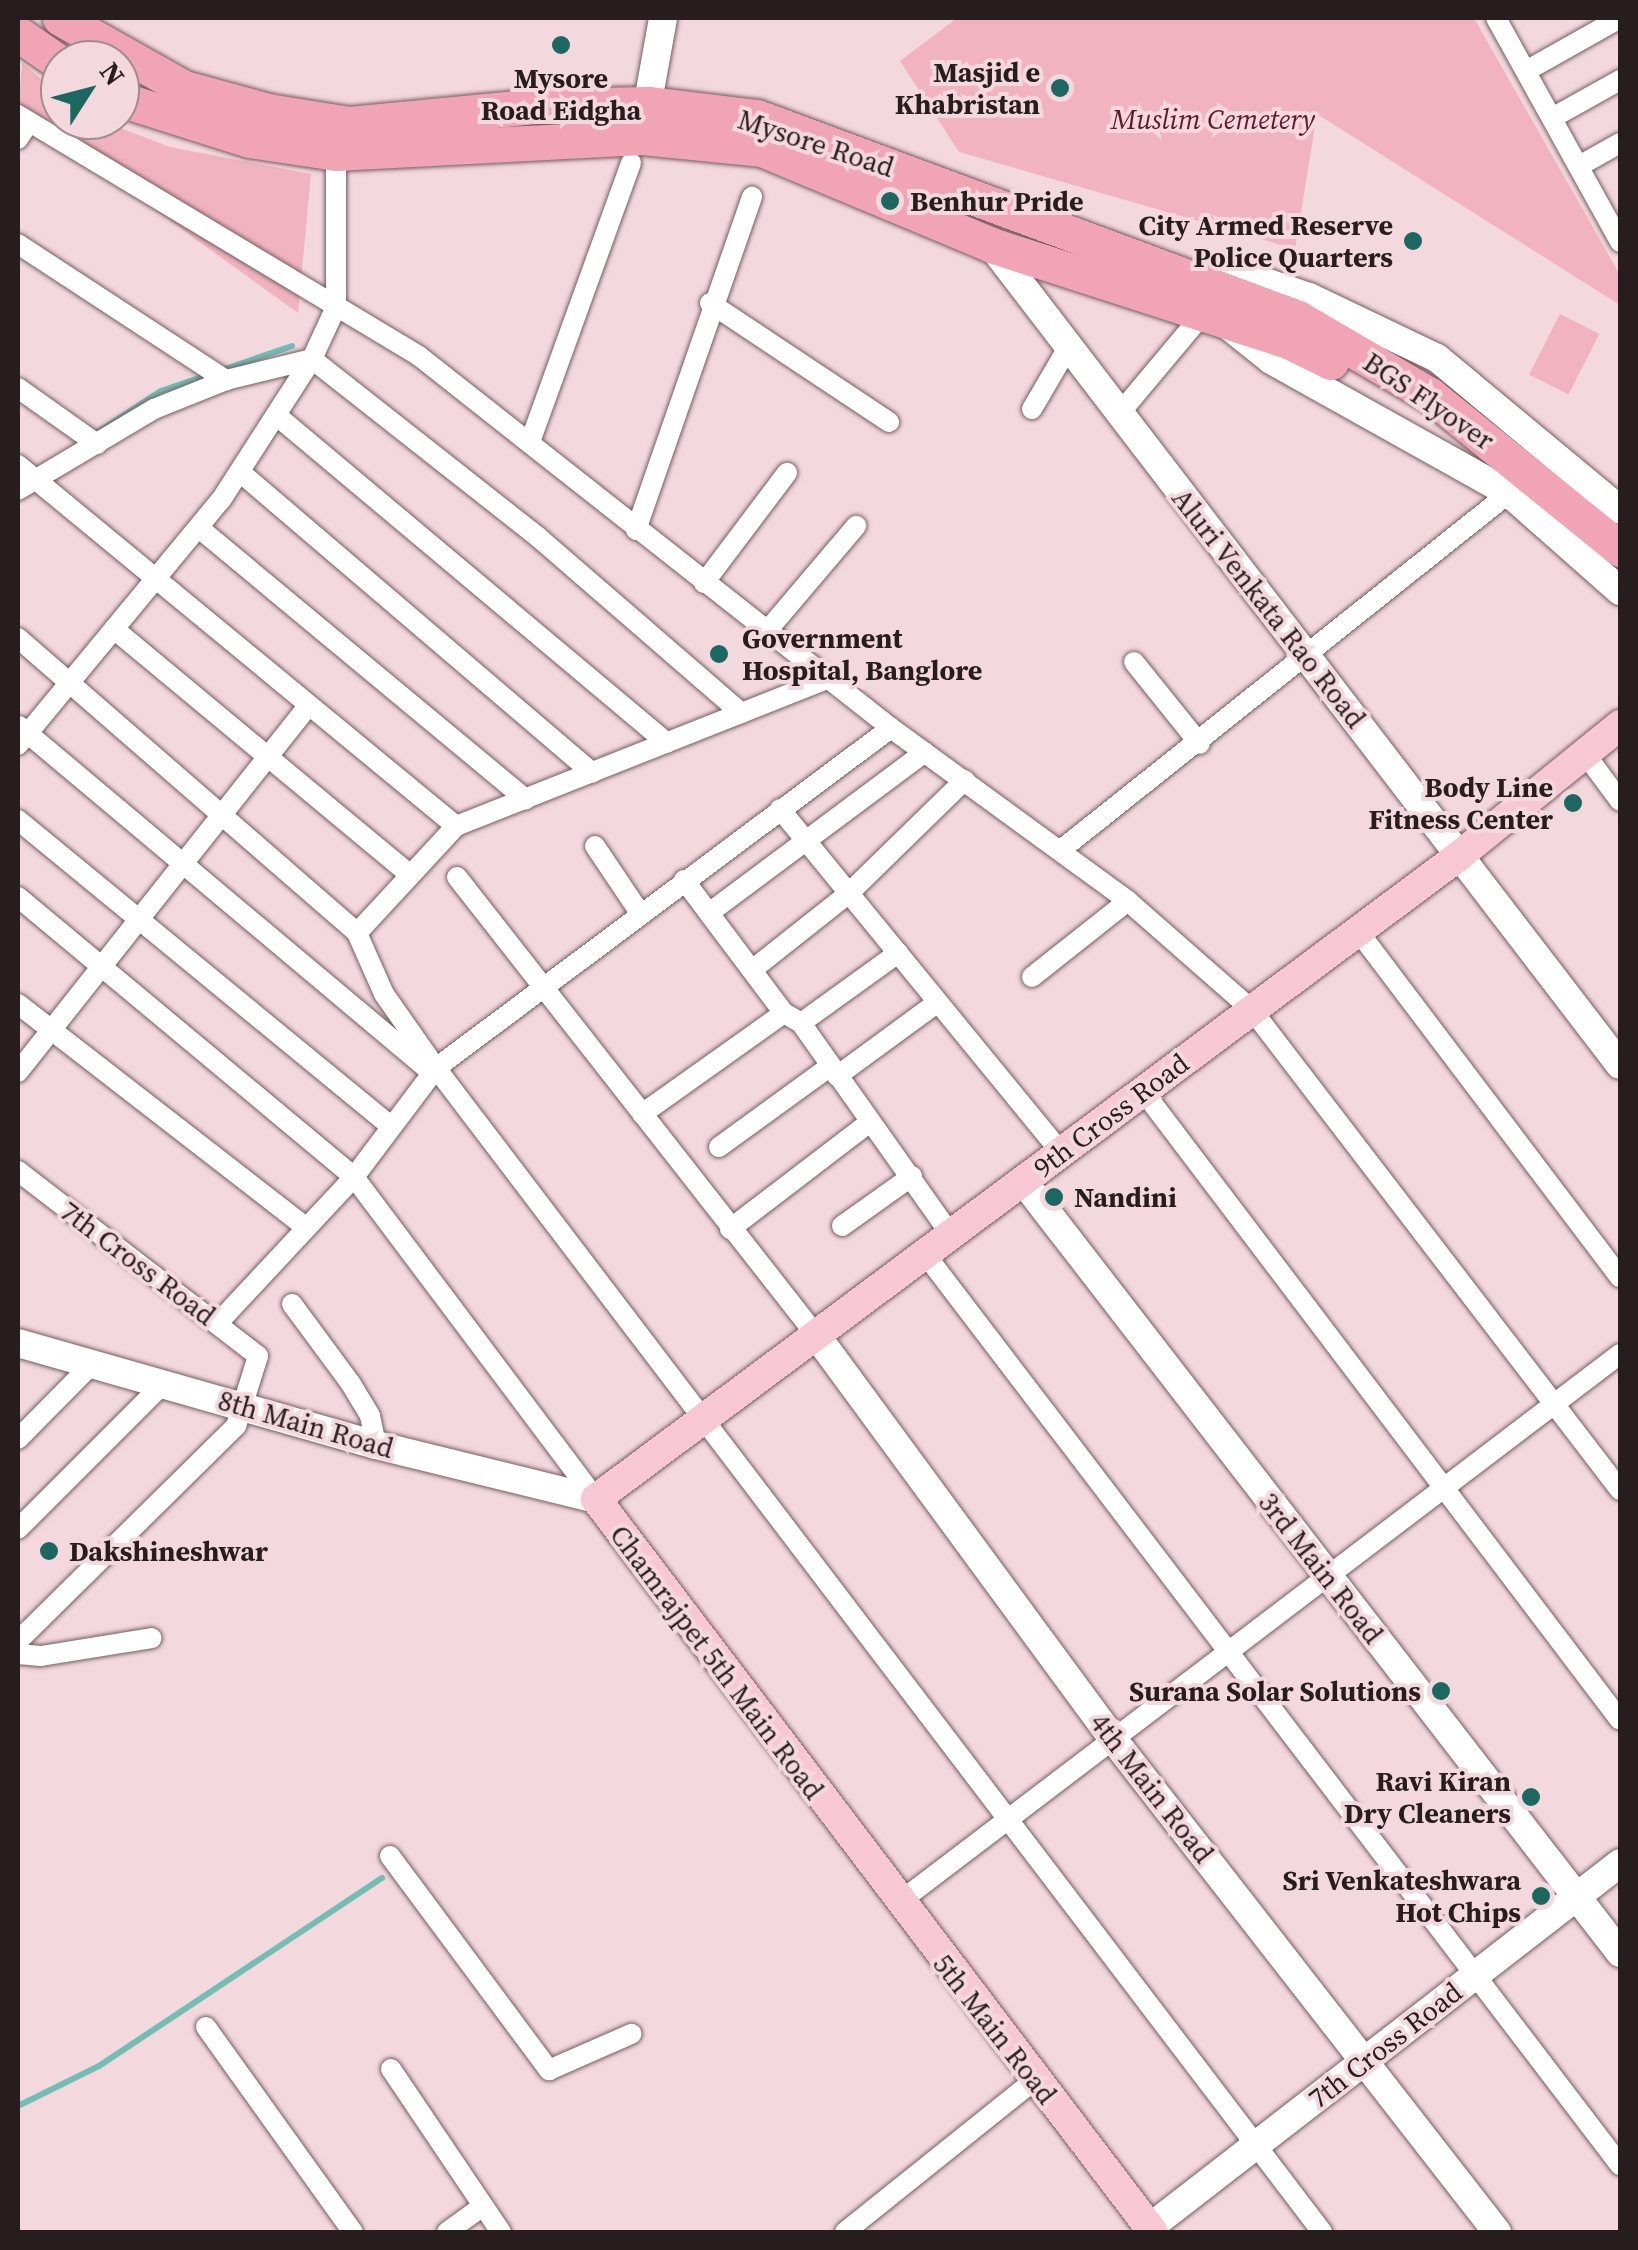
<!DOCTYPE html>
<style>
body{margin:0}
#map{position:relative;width:1638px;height:2250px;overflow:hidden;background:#f3d8dd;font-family:"Source Serif 4",serif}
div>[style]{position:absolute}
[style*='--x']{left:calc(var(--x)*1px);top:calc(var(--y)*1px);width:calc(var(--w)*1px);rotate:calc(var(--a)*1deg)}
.green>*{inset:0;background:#f2b3c0;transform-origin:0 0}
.stream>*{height:6px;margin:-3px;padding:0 3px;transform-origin:3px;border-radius:3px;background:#72bdb4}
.roads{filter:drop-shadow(0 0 2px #755d62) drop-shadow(0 0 2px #755d62)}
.street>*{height:20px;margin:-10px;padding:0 10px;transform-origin:10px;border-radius:10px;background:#fff}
.secondary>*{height:28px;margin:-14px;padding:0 14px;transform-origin:14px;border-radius:14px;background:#fff}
.primary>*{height:30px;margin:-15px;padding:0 15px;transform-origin:15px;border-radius:15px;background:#f7c8d3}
.highway>*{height:35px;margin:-17.5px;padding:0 17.5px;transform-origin:17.5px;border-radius:17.5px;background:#f1a4b5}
.dots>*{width:28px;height:28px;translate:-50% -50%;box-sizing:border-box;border:5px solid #f3d8dd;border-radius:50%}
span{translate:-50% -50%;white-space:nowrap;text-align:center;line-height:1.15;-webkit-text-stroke:8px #f3d8dd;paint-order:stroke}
.poi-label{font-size:28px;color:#271d1f;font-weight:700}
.right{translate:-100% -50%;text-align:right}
.left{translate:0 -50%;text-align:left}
.park-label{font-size:28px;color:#611830;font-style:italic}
.street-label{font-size:28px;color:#271d1f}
.frame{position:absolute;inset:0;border:20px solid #271d1f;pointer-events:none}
.north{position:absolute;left:40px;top:40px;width:100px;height:100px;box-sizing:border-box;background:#f3d8dd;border:2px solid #a18d91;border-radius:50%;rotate:54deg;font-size:28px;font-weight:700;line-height:40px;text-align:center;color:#271d1f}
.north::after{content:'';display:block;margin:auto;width:35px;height:45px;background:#1c6760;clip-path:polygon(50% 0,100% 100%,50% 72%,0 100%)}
</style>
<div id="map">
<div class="green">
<div style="clip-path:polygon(957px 18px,1474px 18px,1620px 275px,1620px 305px,1317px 114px,1295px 249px,959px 152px,900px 61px)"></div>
<div style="clip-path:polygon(22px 63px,60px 95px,60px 120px,100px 120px,170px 147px,311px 174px,298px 313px,18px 111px)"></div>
<div style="left:1560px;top:314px;width:44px;height:68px;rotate:27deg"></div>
</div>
<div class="stream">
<div style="--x:222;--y:370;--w:74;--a:-18.9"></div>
<div style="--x:98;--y:432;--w:75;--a:-33.1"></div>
<div style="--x:161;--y:391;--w:53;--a:-18.8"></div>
<div style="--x:18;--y:2106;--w:90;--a:-26.3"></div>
<div style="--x:99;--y:2066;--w:340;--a:-33.6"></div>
</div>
<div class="roads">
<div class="street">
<div style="--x:1496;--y:18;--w:256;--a:61"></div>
<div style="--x:1526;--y:71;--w:108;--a:-29.4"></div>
<div style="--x:18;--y:115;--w:468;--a:31"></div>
<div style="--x:419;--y:356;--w:601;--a:38.24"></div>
<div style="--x:891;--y:728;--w:293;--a:36.1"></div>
<div style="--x:1128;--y:901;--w:165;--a:41.3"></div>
<div style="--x:1252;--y:1010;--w:605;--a:52.52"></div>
<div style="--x:1552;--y:118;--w:78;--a:-29.2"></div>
<div style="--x:18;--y:139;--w:20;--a:-57"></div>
<div style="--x:1579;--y:166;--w:47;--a:-29.3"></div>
<div style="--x:18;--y:244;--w:249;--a:33.2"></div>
<div style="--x:710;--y:303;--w:215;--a:33.6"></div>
<div style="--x:18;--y:388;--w:97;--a:35.3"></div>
<div style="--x:1032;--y:409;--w:69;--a:-59.7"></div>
<div style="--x:1119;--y:414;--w:129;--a:-50"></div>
<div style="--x:276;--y:415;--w:510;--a:39.99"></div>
<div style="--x:530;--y:442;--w:297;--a:-70.1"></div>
<div style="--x:18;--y:465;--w:568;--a:39.5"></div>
<div style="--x:240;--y:472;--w:463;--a:40.5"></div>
<div style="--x:18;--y:490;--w:158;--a:-30.8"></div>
<div style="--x:154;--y:409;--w:78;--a:-21.9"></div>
<div style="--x:226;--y:380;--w:89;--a:-13.7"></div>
<div style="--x:312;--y:359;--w:288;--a:38.2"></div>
<div style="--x:538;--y:537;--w:269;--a:40.9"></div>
<div style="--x:199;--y:528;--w:425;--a:39.7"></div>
<div style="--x:636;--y:530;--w:353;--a:-70.8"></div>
<div style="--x:704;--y:583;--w:138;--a:-53"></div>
<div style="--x:114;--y:629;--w:382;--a:39.7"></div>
<div style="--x:767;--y:631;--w:138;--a:-49.7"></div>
<div style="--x:18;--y:638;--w:449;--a:41"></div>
<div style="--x:357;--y:933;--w:67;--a:66.1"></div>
<div style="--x:384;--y:994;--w:90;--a:54.9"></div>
<div style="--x:436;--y:1068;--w:1463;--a:52.72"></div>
<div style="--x:1134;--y:662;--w:105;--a:51.2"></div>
<div style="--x:19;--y:726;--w:537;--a:40.01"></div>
<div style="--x:18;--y:745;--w:318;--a:-50.4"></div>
<div style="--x:221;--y:500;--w:168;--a:-57.2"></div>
<div style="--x:312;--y:359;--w:57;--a:-65.2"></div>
<div style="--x:336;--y:307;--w:154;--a:-90"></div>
<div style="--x:1586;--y:755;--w:57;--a:53.5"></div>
<div style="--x:780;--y:809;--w:443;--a:50.7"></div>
<div style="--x:18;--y:820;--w:479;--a:39.4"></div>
<div style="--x:595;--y:846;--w:81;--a:56.1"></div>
<div style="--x:1062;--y:849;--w:571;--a:-38.53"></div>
<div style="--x:457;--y:877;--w:582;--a:51.91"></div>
<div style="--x:684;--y:880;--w:166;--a:53.1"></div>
<div style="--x:784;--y:1013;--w:20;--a:30"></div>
<div style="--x:801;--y:1023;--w:260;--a:54.7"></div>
<div style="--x:18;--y:897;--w:437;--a:39.8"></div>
<div style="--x:354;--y:1177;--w:403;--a:53.1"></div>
<div style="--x:709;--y:913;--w:269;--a:-36.7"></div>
<div style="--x:1358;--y:931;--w:434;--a:52.9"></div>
<div style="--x:357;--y:933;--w:146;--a:-47.2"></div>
<div style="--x:456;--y:826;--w:400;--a:-21.6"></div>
<div style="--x:752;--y:970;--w:122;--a:-38.4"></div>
<div style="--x:848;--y:894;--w:163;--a:-44.3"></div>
<div style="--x:1032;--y:977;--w:122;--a:-38.4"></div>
<div style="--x:18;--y:1004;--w:364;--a:37.8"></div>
<div style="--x:801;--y:1023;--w:120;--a:-35.8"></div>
<div style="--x:18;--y:1072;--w:468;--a:-51.6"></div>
<div style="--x:837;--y:1076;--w:125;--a:-36.2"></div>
<div style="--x:1143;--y:1091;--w:789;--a:52.83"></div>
<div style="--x:642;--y:1114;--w:174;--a:-35.4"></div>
<div style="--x:719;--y:1147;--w:136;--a:-36"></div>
<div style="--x:18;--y:1171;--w:303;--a:37.6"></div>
<div style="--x:258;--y:1356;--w:73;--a:107.4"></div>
<div style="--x:236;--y:1426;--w:306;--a:135.4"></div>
<div style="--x:842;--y:1226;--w:86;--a:-35.5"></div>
<div style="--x:730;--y:1229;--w:176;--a:-37.4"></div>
<div style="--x:925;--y:1254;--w:1146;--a:52.66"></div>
<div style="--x:292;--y:1304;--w:99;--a:53.6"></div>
<div style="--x:351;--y:1384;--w:37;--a:59"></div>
<div style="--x:370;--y:1416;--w:30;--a:78"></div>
<div style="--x:217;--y:1324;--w:201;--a:-47"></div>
<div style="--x:354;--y:1177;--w:136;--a:-53"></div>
<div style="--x:436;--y:1068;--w:568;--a:-36.77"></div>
<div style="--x:18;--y:1439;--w:103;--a:-45.4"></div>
<div style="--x:18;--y:1529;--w:205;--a:-45"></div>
<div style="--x:18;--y:1654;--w:23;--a:5"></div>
<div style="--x:41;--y:1656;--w:112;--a:-9.2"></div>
<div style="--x:390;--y:1856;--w:267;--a:53.4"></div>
<div style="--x:549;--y:2070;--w:90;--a:-23.7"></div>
<div style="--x:898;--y:1903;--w:907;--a:-37.25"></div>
<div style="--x:206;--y:2027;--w:252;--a:54.4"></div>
<div style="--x:391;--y:2069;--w:197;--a:56"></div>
<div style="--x:447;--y:2232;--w:44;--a:-35.8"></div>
<div style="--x:845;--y:2232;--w:243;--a:-38.7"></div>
</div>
<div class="secondary">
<div style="--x:644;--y:124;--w:108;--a:-79.8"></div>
<div style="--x:991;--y:245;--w:1033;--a:52.51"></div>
<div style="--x:1217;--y:285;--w:32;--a:-16"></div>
<div style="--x:1248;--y:276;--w:65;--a:19"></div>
<div style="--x:1309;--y:297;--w:142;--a:25.5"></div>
<div style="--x:1437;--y:358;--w:238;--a:39.7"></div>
<div style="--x:1230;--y:327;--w:53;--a:38.8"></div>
<div style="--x:1271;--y:360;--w:273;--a:29.2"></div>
<div style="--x:1509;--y:493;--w:148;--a:41.4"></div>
<div style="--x:1023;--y:1181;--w:976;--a:52.28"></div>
<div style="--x:816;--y:1335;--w:501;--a:53.68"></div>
<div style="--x:1113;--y:1739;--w:625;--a:52.08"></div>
<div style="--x:18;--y:1343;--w:372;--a:15.9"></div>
<div style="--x:376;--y:1445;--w:227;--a:13.8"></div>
<div style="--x:1149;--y:2228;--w:596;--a:-37.77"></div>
</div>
<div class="primary">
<div style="--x:1153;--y:2232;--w:921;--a:-127.23"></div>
<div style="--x:596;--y:1499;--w:1076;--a:-36.69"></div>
<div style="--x:1459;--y:856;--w:208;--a:-39.1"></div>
</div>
<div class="highway">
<div style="--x:60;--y:18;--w:142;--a:29.4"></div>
<div style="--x:184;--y:88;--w:87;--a:15.3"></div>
<div style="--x:268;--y:111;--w:82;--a:9.1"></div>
<div style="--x:349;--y:124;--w:187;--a:-5.5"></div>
<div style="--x:535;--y:106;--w:113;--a:-1"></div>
<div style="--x:648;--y:104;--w:110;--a:6.8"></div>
<div style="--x:757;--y:117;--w:577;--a:20.38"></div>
<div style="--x:1298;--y:318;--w:153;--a:30.3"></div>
<div style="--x:1430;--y:395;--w:245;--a:39"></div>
<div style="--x:18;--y:34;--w:51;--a:34.6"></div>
<div style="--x:120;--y:99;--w:135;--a:17.6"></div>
<div style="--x:249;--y:140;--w:88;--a:8.5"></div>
<div style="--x:336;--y:153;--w:306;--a:-3"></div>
<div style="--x:642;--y:137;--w:121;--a:5.7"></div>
<div style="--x:762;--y:149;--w:248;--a:22.7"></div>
<div style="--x:991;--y:245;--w:310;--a:17.9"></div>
<div style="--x:1286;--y:340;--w:50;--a:26.1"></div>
</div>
</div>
<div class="dots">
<div style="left:561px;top:45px;background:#1c6760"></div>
<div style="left:1060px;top:88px;background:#1c6760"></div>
<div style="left:890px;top:201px;background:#1c6760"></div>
<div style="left:1413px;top:241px;background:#1c6760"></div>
<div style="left:719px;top:654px;background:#1c6760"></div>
<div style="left:1573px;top:803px;background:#1c6760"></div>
<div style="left:1054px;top:1197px;background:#1c6760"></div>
<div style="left:49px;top:1551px;background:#1c6760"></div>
<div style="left:1441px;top:1691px;background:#1c6760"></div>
<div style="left:1531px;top:1797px;background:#1c6760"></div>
<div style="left:1541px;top:1896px;background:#1c6760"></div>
</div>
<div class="poi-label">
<span class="right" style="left:1040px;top:88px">Masjid e<br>Khabristan</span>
<span style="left:561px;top:94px">Mysore<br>Road Eidgha</span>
<span class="left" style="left:910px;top:201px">Benhur Pride</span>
<span class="right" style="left:1393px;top:241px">City Armed Reserve<br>Police Quarters</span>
<span class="left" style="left:742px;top:654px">Government<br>Hospital, Banglore</span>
<span class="right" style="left:1553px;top:803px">Body Line<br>Fitness Center</span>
<span class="left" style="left:1074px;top:1197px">Nandini</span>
<span class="left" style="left:69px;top:1551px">Dakshineshwar</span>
<span class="right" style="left:1421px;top:1691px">Surana Solar Solutions</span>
<span class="right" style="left:1511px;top:1797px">Ravi Kiran<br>Dry Cleaners</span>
<span class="right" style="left:1521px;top:1896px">Sri Venkateshwara<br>Hot Chips</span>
</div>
<div class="park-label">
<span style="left:1213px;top:119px">Muslim Cemetery</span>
</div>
<div class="street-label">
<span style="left:816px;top:143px;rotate:18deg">Mysore Road</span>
<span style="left:1429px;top:401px;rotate:34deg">BGS Flyover</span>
<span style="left:1269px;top:608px;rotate:52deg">Aluri Venkata Rao Road</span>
<span style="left:1111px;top:1115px;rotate:-37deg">9th Cross Road</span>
<span style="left:138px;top:1263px;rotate:37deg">7th Cross Road</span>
<span style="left:306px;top:1424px;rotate:16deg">8th Main Road</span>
<span style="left:1321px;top:1568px;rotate:52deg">3rd Main Road</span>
<span style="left:717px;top:1662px;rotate:53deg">Chamrajpet 5th Main Road</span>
<span style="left:1152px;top:1788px;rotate:52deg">4th Main Road</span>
<span style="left:995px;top:2029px;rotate:52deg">5th Main Road</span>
<span style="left:1385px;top:2045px;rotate:-38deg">7th Cross Road</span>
</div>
<div class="frame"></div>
<div class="north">N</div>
</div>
